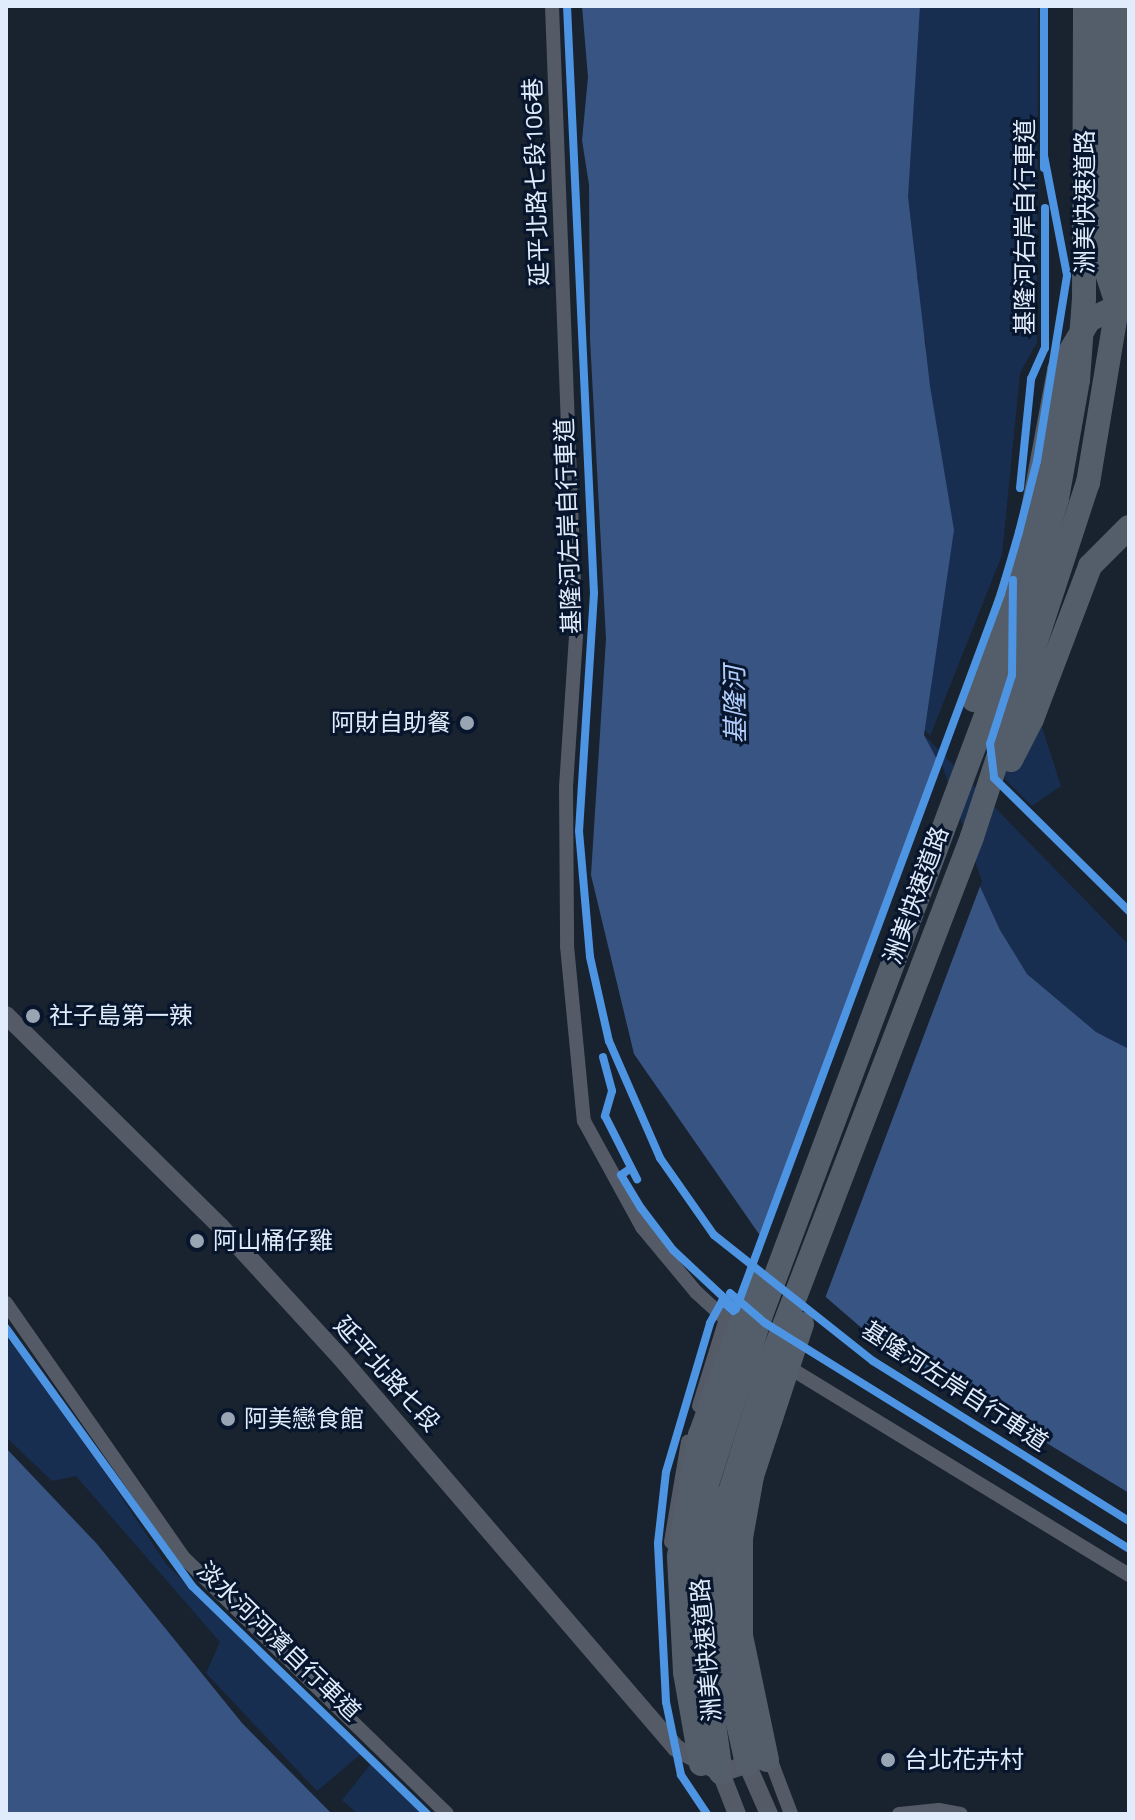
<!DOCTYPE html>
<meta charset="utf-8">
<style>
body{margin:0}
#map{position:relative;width:1135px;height:1820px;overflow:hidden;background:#19222f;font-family:"Titillium Web","Noto Sans TC",sans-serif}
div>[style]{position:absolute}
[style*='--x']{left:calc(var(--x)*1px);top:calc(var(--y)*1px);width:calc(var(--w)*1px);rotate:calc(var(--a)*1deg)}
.green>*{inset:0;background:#182e51}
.water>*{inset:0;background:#385483}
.pier>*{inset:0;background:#19222f}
.street>*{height:14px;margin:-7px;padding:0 7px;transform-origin:7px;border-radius:7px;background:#545b66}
.secondary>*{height:18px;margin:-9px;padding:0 9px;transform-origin:9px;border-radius:9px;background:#545b66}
.highway>*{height:24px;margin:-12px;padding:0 12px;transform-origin:12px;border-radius:12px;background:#545e6b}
.cycleway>*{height:8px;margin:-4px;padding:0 4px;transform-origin:4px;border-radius:4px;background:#4d94e3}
.dots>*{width:22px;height:22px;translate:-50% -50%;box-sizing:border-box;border:4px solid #08162d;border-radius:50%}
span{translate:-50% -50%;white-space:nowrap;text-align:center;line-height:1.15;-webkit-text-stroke:6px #08162d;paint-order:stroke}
.street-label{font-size:24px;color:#e0ebfb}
.poi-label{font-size:24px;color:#e0ebfb}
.right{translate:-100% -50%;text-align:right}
.left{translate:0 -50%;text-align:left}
.water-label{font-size:26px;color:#b1cdfb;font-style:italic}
.frame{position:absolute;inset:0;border:8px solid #e0ebfb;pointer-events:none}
</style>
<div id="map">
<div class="green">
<div style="clip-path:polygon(915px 6px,1038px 6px,1037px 342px,1020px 373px,1002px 555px,930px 736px,919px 723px,926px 341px,914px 312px,919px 277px,905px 268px)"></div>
<div style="clip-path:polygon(1040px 721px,1061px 786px,1032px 806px,1005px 779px,1004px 729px)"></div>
<div style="clip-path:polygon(924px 735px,1129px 945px,1129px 1049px,1096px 1032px,1027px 974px,1000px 930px,966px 856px,940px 765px)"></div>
<div style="clip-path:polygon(6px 1337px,56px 1399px,166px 1564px,361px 1754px,317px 1791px,206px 1673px,220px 1642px,76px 1476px,52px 1481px,6px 1437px)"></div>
<div style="clip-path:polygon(374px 1760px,426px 1814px,358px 1814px,342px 1800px)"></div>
</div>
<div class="water">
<div style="clip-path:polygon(582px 6px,920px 6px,908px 197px,930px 386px,954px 530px,924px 735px,940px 765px,966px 856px,1000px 930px,1027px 974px,1096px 1032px,1129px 1049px,1129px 1493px,872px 1337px,768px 1247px,634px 1054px,591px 875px,606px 639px,590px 339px,589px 185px,582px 140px,588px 77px)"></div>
<div style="clip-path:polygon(6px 1448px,97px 1544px,242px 1723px,332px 1814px,6px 1814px)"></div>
</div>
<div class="pier">
<div style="clip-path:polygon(939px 756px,982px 881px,824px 1301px,759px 1242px)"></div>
</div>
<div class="street">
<div style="--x:552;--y:6;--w:630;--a:87.82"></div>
<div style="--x:576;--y:636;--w:151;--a:93.8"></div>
<div style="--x:566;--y:787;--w:159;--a:89.6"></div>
<div style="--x:567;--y:946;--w:176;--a:84.5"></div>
<div style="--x:584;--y:1121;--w:121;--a:61.3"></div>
<div style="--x:642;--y:1227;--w:85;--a:50.3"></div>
<div style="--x:696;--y:1292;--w:62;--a:42.4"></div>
<div style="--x:6;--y:1303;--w:310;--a:55.1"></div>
<div style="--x:183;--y:1557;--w:368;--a:44.2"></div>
<div style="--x:785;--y:1365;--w:403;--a:31.4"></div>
<div style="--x:699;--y:1406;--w:88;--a:-72.8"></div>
<div style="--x:671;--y:1542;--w:102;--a:-80.4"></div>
<div style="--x:768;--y:1753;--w:65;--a:69.3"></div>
<div style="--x:899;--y:1814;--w:40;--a:-5.7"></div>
<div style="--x:939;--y:1810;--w:22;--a:10"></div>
</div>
<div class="secondary">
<div style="--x:6;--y:1015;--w:301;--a:44.6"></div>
<div style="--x:220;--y:1226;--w:178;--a:47.5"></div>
<div style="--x:340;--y:1357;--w:516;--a:49.33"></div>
<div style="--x:676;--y:1748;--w:51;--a:29.1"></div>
<div style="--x:721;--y:1773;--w:40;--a:-18"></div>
<div style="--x:747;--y:1764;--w:55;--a:66.3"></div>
<div style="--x:721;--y:1773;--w:44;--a:68.7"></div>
</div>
<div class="highway">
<div style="--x:1104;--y:6;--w:261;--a:89.8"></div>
<div style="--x:1105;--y:267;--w:33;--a:72"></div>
<div style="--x:974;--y:700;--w:173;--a:-71.8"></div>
<div style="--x:1028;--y:536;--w:169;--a:-79.4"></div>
<div style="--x:1059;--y:370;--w:58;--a:-59"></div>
<div style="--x:1089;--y:320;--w:44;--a:-25.4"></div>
<div style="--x:1011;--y:760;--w:46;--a:-62.9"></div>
<div style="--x:1032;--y:719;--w:164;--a:-69.2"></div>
<div style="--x:1090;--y:566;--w:55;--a:-45"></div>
<div style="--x:767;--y:1760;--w:127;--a:-101.8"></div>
<div style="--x:741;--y:1636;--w:98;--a:-90"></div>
<div style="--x:741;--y:1538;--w:63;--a:-79.9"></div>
<div style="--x:752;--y:1476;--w:160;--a:-71.8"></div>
<div style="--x:701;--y:1764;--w:93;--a:-99.9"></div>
<div style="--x:685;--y:1672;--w:116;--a:-93"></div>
<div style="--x:679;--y:1556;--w:123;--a:-80.2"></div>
<div style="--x:700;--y:1435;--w:161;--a:-70"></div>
<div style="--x:747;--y:1764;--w:74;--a:-102.5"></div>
<div style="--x:731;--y:1692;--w:75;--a:-96.1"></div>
<div style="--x:723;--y:1617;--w:122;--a:-87.2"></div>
<div style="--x:729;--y:1495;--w:145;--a:-72.7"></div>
<div style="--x:772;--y:1357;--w:557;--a:-68.96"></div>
<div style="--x:972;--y:837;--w:373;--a:-71.9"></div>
<div style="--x:1088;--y:483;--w:202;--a:-80.6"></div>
<div style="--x:1121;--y:284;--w:278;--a:-89.2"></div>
<div style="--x:721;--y:1773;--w:157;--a:-98.1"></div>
<div style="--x:699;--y:1618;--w:134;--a:-86.6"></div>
<div style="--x:707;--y:1484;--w:177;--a:-72.3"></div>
<div style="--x:761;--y:1315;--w:735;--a:-69.44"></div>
<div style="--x:1019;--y:627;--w:134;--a:-73.5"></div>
<div style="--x:1057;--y:499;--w:121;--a:-80"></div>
<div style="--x:1078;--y:380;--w:81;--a:-85.8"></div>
<div style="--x:1084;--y:299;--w:293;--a:-89.8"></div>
</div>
<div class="cycleway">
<div style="--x:567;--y:6;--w:588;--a:87.37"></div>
<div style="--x:594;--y:593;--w:238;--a:93.6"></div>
<div style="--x:579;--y:831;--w:126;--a:85"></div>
<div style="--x:590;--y:957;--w:86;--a:77.3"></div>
<div style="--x:609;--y:1041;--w:128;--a:66.4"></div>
<div style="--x:660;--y:1158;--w:94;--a:55"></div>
<div style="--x:714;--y:1235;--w:203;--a:38.4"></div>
<div style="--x:873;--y:1361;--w:302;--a:32"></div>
<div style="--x:1044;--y:6;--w:162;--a:90"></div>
<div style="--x:1020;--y:488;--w:110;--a:-84.2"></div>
<div style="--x:1031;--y:379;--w:34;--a:-66"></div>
<div style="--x:1045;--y:348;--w:140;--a:-90"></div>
<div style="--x:1013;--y:580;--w:95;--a:90.6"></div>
<div style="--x:1012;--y:675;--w:72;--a:107.7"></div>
<div style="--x:990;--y:744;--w:34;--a:83"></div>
<div style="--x:994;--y:778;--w:190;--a:44.6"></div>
<div style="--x:603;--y:1057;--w:35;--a:75"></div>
<div style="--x:612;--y:1091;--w:26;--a:106"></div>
<div style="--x:605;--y:1116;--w:71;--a:63.1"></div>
<div style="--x:631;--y:1168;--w:12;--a:145"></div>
<div style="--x:621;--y:1175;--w:39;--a:59"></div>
<div style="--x:641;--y:1208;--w:53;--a:52.7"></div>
<div style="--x:673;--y:1250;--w:86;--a:43.1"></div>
<div style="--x:736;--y:1309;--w:763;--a:-69.66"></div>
<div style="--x:1001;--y:594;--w:65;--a:-73.8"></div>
<div style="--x:1019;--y:532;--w:73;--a:-75.8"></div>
<div style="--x:1037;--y:461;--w:188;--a:-80.8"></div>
<div style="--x:1067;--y:275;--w:122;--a:-100.9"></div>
<div style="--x:730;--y:1293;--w:46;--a:40.6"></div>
<div style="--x:765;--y:1323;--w:428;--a:31.8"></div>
<div style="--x:6;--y:1328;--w:318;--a:54.2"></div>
<div style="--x:192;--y:1586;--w:327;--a:44.1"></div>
<div style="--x:707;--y:1814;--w:47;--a:-123.7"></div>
<div style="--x:681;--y:1775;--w:75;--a:-101.6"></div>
<div style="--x:666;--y:1702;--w:159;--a:-92.9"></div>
<div style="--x:658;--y:1543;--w:71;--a:-83.6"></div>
<div style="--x:666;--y:1472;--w:155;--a:-73.5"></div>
<div style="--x:710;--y:1323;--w:25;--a:-61"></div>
<div style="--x:722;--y:1301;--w:15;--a:42"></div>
</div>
<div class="dots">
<div style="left:467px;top:723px;background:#9aa5b4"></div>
<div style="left:33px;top:1016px;background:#9aa5b4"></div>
<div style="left:197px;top:1241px;background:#9aa5b4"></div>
<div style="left:228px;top:1419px;background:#9aa5b4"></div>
<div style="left:888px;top:1760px;background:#9aa5b4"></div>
</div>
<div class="street-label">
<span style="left:536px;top:182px;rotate:-92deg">延平北路七段106巷</span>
<span style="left:1085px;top:202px;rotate:-90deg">洲美快速道路</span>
<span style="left:1025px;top:227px;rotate:-90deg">基隆河右岸自行車道</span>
<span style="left:568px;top:526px;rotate:-92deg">基隆河左岸自行車道</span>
<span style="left:916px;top:895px;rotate:-70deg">洲美快速道路</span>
<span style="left:387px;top:1374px;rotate:48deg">延平北路七段</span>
<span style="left:955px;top:1386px;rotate:33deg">基隆河左岸自行車道</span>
<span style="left:279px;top:1641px;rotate:44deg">淡水河河濱自行車道</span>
<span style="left:706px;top:1650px;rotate:-95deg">洲美快速道路</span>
</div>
<div class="poi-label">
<span class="right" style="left:451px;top:723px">阿財自助餐</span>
<span class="left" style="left:49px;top:1016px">社子島第一辣</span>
<span class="left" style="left:213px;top:1241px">阿山桶仔雞</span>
<span class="left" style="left:244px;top:1419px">阿美戀食館</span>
<span class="left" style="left:904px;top:1760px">台北花卉村</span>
</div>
<div class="water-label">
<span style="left:735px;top:705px;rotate:-91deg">基隆河</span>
</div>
<div class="frame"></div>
</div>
